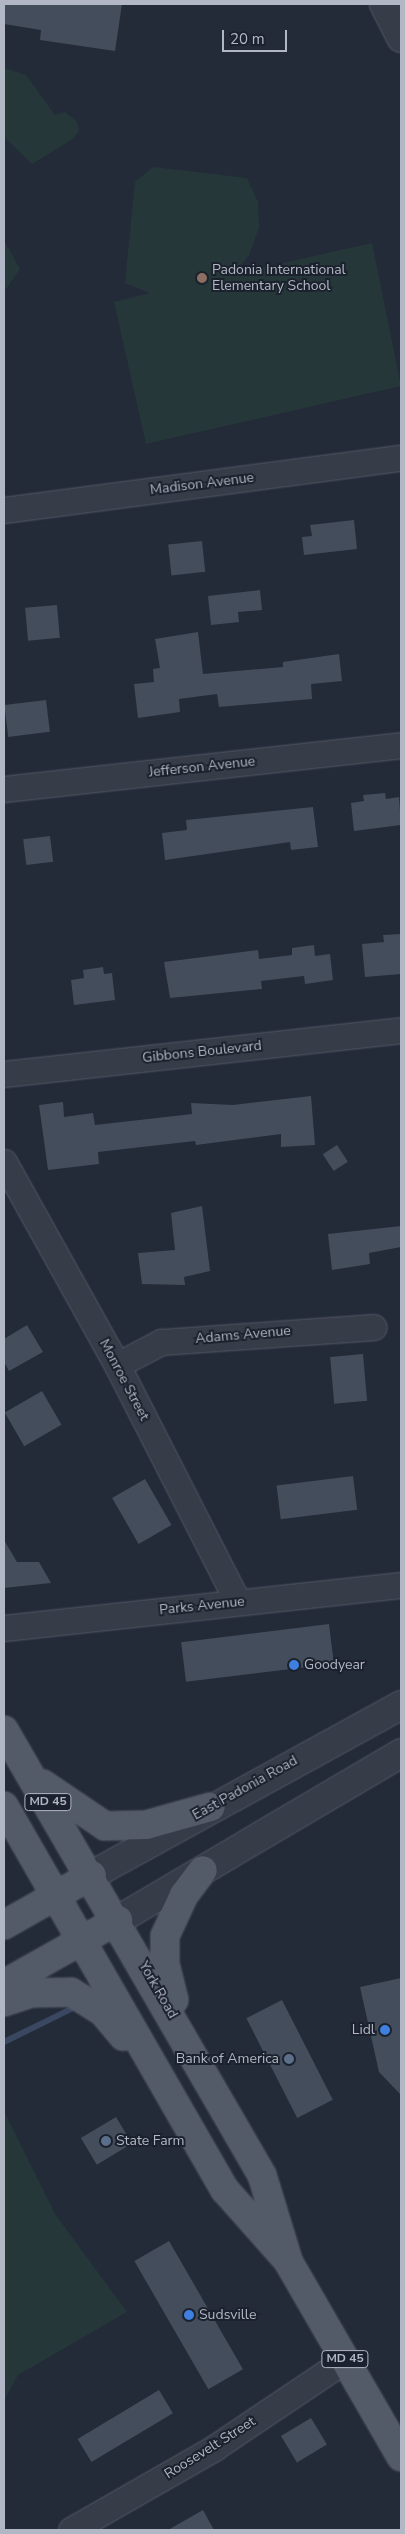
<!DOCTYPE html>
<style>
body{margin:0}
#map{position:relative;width:405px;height:2534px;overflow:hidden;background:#232a38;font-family:"Nunito Sans",sans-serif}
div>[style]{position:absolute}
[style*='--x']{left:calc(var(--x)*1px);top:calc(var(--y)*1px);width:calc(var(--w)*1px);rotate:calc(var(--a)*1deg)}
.green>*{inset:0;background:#26373a}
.stream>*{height:6px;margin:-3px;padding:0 3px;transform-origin:3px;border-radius:3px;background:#394760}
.building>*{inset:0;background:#444d5c;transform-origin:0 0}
.roads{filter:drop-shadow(0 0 1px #545a66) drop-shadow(0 0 1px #545a66)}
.minor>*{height:25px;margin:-12.5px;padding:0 12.5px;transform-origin:12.5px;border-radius:12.5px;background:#363c48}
.tertiary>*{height:28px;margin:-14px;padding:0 14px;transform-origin:14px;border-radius:14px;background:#363c48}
.primary>*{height:28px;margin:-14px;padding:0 14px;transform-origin:14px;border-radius:14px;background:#545b68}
.dots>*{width:14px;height:14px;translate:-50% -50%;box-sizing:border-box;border:2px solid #1c222d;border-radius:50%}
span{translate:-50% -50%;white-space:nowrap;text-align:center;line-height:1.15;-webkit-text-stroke:4px #1c222d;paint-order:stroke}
.shield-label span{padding:1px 4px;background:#1c222d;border:1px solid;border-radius:4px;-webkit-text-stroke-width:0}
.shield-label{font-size:12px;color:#b1b7c4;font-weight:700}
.poi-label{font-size:14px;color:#b1b7c4}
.left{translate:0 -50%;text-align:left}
.right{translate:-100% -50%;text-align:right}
.street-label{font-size:14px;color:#b1b7c4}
.frame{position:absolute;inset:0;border:5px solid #b1b7c4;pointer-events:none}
.scale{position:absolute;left:222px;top:30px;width:65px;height:22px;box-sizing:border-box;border:2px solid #b1b7c4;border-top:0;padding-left:6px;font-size:15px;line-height:18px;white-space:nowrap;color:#b1b7c4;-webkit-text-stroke:4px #1c222d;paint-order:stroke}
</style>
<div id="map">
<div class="green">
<div style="clip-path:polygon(5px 68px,26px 75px,55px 115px,65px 112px,77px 122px,79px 131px,73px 139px,32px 164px,4px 137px)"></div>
<div style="clip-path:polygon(153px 167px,247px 178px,258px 202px,259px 228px,249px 255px,234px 274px,372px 243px,401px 386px,146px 444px,114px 302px,150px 293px,125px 283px,135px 182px)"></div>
<div style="clip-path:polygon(4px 240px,20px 269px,4px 292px)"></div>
<div style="clip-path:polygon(4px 2111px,55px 2214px,127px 2312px,18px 2375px,4px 2401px)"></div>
</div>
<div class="stream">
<div style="--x:4;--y:2042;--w:75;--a:-26.2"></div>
</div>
<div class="building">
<div style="clip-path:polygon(4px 4px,122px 4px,115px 51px,40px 40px,41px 30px,4px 24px)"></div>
<div style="clip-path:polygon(354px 520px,357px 549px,304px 555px,302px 537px,312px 536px,310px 525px)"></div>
<div style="left:202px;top:541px;width:31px;height:34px;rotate:84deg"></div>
<div style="clip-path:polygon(260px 590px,262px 610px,238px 612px,239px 622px,211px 625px,208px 596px)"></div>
<div style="left:57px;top:605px;width:33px;height:32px;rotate:85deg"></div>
<div style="clip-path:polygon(198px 632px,203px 674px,283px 667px,283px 662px,339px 654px,342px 681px,311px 684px,312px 699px,219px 707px,217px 694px,179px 699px,180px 712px,138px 718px,134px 684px,154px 682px,153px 669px,160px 668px,155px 639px)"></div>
<div style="left:46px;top:700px;width:32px;height:42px;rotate:83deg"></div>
<div style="clip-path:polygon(385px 793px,386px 799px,399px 797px,401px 825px,354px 831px,351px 803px,364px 801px,363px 795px)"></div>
<div style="clip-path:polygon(313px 807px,318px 847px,291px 850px,290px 842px,165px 860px,162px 833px,187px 830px,186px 820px)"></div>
<div style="left:50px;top:836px;width:26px;height:27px;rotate:83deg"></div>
<div style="clip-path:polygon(401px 934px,401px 974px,365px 977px,362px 944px,384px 942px,383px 935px)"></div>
<div style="clip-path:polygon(314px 945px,315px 956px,330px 954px,333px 980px,305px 984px,304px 976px,261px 981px,262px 989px,170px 998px,164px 962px,258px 950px,259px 959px,292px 955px,292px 948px)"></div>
<div style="clip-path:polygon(103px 967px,104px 974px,112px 973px,115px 1000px,74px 1005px,71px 980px,84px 978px,83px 970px)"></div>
<div style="clip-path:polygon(311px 1096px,315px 1145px,281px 1147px,281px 1134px,196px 1145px,195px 1141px,98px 1152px,99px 1164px,48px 1170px,39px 1105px,63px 1102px,64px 1117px,93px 1113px,95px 1125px,192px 1114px,191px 1103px,233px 1105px)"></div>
<div style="left:337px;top:1145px;width:20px;height:17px;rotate:57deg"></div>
<div style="clip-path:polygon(202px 1206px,210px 1271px,184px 1277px,185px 1285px,142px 1284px,138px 1253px,175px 1250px,171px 1213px)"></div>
<div style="clip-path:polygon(401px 1226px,401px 1247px,369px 1253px,370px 1264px,332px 1270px,328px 1234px)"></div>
<div style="clip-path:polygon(27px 1325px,43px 1352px,9px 1371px,4px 1362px,4px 1339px)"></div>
<div style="left:363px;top:1354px;width:47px;height:33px;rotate:85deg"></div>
<div style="left:42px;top:1391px;width:39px;height:43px;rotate:60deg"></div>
<div style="left:353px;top:1476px;width:34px;height:77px;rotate:83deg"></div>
<div style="left:145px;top:1479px;width:53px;height:38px;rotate:60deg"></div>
<div style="clip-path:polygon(4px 1540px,17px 1562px,39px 1562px,51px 1583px,4px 1588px)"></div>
<div style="left:329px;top:1624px;width:40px;height:149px;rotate:83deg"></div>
<div style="clip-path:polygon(401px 1978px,401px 2095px,379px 2072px,360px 1987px)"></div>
<div style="left:282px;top:2000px;width:112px;height:40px;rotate:63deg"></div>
<div style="left:116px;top:2117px;width:31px;height:41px;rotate:59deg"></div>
<div style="left:169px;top:2241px;width:148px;height:40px;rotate:60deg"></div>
<div style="left:159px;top:2390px;width:27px;height:95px;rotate:59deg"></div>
<div style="left:311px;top:2418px;width:31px;height:35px;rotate:59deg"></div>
<div style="clip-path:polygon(203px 2510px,214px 2530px,168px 2530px)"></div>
</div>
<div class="roads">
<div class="minor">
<div style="--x:4;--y:510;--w:400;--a:-7.5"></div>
<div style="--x:4;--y:789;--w:399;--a:-6.3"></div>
<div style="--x:4;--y:1074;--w:399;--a:-6.3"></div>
<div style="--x:4;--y:1162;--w:232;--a:60.9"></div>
<div style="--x:117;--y:1365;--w:266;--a:63"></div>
<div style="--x:117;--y:1365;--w:50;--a:-27.6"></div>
<div style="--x:161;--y:1342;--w:213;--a:-4"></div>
<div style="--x:4;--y:1628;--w:399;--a:-6.2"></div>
<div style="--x:71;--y:2530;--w:165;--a:-29.8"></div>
<div style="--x:214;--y:2448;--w:158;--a:-33.9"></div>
</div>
<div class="tertiary">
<div style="--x:384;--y:4;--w:38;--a:63"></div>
<div style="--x:92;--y:1875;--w:353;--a:-28.8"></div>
<div style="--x:118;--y:1920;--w:329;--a:-30.5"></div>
</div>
<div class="primary">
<div style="--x:4;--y:1730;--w:514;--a:59.9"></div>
<div style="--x:262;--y:2175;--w:86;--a:73"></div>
<div style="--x:43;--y:1784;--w:75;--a:34.1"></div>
<div style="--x:105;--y:1826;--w:41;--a:-1.4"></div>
<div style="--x:146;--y:1825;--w:67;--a:-15.5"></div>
<div style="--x:4;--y:1806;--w:443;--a:60.1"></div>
<div style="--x:225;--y:2190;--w:95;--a:48.4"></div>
<div style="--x:288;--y:2261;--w:226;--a:60"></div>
<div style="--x:4;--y:1925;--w:101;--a:-29.6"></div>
<div style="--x:4;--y:1984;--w:131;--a:-29.3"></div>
<div style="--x:174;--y:2000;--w:37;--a:-104"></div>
<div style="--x:165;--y:1964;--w:28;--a:-90"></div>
<div style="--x:165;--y:1936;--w:45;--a:-65.1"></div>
<div style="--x:184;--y:1895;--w:31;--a:-53"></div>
<div style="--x:4;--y:2002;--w:29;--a:-18"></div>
<div style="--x:32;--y:1993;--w:39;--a:-1"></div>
<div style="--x:71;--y:1992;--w:36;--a:32"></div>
<div style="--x:102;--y:2011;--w:33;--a:50"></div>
</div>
</div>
<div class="dots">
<div style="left:202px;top:278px;background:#8d6e63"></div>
<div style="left:294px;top:1665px;background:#3f7fe0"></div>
<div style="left:385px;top:2030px;background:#3f7fe0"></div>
<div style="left:289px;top:2059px;background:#5c6f8a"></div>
<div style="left:106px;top:2141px;background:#5c6f8a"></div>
<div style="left:189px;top:2315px;background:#3f7fe0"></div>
</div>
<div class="shield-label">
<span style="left:48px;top:1802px">MD 45</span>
<span style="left:345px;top:2359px">MD 45</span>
</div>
<div class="poi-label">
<span class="left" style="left:212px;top:278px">Padonia International<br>Elementary School</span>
<span class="left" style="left:304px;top:1665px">Goodyear</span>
<span class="right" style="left:375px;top:2030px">Lidl</span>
<span class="right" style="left:279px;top:2059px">Bank of America</span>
<span class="left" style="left:116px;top:2141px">State Farm</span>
<span class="left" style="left:199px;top:2315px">Sudsville</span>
</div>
<div class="street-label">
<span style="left:202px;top:484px;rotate:-7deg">Madison Avenue</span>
<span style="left:202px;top:767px;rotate:-6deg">Jefferson Avenue</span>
<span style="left:202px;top:1052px;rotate:-6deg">Gibbons Boulevard</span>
<span style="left:243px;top:1335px;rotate:-5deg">Adams Avenue</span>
<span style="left:124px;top:1380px;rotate:62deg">Monroe Street</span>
<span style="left:202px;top:1606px;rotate:-6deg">Parks Avenue</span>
<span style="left:245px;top:1788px;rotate:-29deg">East Padonia Road</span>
<span style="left:158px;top:1990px;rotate:60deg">York Road</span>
<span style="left:210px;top:2448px;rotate:-32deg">Roosevelt Street</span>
</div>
<div class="frame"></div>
<div class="scale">20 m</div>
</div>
